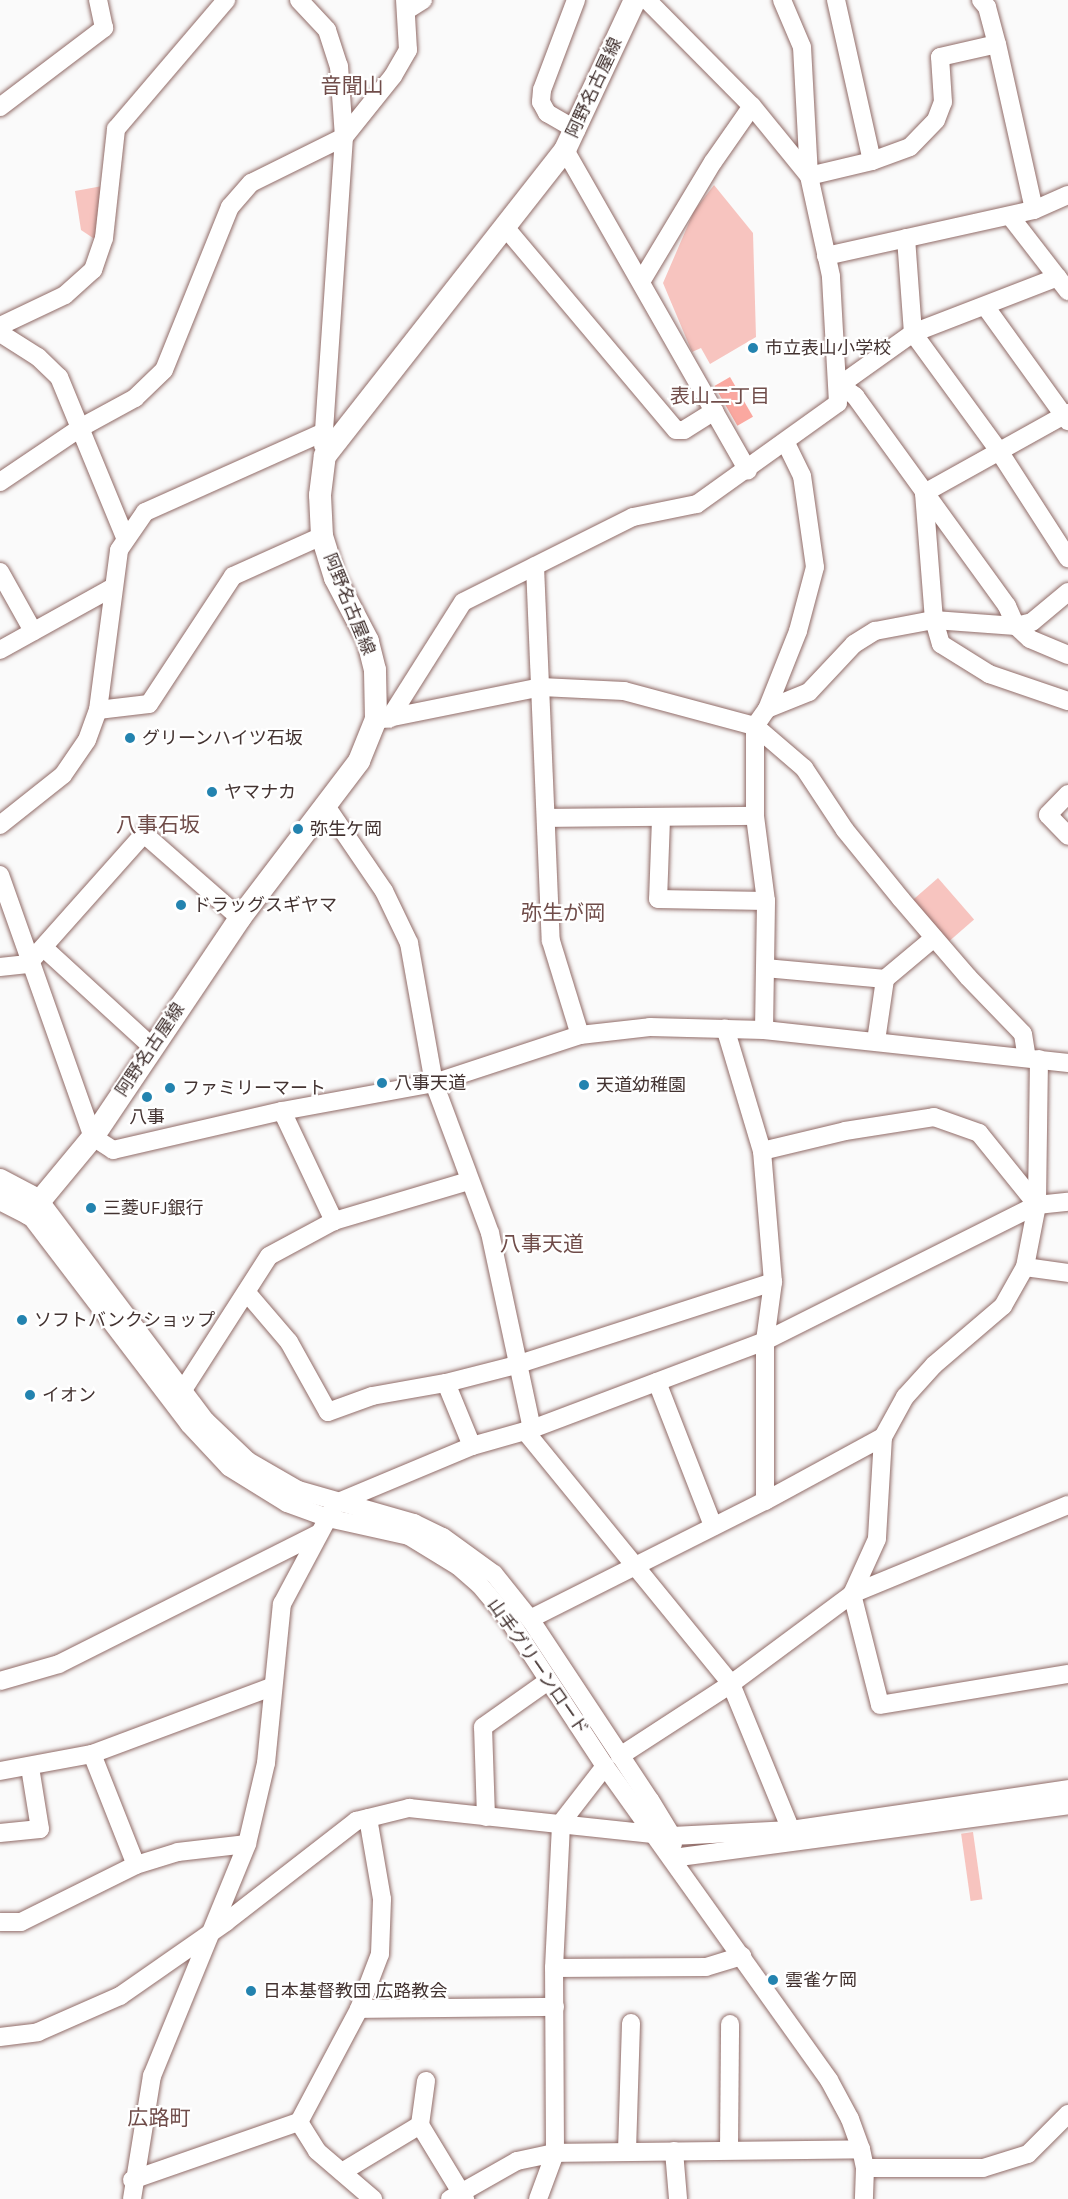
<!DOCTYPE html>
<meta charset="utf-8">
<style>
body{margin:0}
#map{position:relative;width:1068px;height:2199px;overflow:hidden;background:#fafafa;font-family:Karla,"Noto Sans JP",sans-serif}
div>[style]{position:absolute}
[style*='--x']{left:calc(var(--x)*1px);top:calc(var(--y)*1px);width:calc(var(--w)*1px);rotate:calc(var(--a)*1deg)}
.green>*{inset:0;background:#f7c4bf;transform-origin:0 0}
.water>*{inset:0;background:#faa8a0;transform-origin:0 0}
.roads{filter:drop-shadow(0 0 2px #916c68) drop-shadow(0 0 2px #916c68)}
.minor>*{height:18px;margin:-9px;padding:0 9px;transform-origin:9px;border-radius:9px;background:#fff}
.major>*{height:22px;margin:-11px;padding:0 11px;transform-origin:11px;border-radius:11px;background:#fff}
.dots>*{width:16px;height:16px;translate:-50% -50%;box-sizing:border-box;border:3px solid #fff;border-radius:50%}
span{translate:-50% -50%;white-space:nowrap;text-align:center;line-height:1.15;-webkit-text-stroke:4.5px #fff;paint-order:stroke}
.street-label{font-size:18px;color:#433331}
.poi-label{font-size:18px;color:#433331}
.left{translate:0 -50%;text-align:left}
.neighbourhood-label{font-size:20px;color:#704d4a}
.quarter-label{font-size:21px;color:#704d4a}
</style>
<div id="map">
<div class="green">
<div style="clip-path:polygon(108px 185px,96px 240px,81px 230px,75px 191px)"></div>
<div style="clip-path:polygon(714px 185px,753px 233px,756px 337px,710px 364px,701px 348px,692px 352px,663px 283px,694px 211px)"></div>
<div style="left:938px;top:878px;width:55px;height:35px;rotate:49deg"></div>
<div style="left:973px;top:1832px;width:68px;height:12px;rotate:82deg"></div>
</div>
<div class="water">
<div style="left:730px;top:377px;width:46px;height:18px;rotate:60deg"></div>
</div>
<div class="roads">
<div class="minor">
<div style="--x:299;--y:0;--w:41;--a:47"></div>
<div style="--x:327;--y:30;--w:38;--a:72"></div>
<div style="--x:339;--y:66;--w:71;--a:86"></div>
<div style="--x:344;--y:137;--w:309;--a:93.9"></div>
<div style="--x:576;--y:0;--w:96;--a:110.7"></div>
<div style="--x:542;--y:90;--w:12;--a:95"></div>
<div style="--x:541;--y:102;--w:13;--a:61"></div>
<div style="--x:547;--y:113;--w:34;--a:30"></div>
<div style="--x:647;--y:0;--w:149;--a:45.3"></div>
<div style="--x:752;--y:106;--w:90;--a:50.8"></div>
<div style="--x:836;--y:0;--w:165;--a:77.4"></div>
<div style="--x:981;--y:0;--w:9;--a:49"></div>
<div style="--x:987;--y:7;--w:38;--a:75"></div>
<div style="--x:997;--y:44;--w:170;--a:77.4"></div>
<div style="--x:407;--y:10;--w:19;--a:-32"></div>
<div style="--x:0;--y:107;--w:131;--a:-37.2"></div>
<div style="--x:104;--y:28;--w:29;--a:-102"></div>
<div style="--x:565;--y:150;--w:369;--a:60.3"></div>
<div style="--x:809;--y:176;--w:65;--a:-13.4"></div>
<div style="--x:872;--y:161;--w:40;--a:-20.2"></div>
<div style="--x:910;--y:147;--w:37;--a:-46"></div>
<div style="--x:936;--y:120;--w:19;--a:-69"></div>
<div style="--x:943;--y:102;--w:45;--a:-93.8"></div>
<div style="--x:940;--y:57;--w:58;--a:-12.8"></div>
<div style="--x:1010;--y:216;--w:95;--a:52.3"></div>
<div style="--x:505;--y:227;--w:265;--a:49.9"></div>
<div style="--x:676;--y:430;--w:8;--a:0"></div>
<div style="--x:684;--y:430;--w:36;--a:-32"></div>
<div style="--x:906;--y:238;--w:95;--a:85.8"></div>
<div style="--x:913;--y:333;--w:142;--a:53.9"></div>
<div style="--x:997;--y:448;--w:131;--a:57.2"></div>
<div style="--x:826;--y:256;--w:213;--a:-12.5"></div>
<div style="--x:1034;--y:210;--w:37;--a:-24"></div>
<div style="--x:642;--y:280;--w:138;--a:-59"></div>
<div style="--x:713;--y:162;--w:68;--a:-55.1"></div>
<div style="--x:985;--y:306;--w:142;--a:54.2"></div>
<div style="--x:0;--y:326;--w:72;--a:-25.5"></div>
<div style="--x:65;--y:295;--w:38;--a:-42"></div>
<div style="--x:93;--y:270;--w:34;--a:-71"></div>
<div style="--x:104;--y:238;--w:110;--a:-83.7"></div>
<div style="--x:116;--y:129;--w:170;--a:-49.5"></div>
<div style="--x:0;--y:333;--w:45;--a:32.3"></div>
<div style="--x:38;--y:357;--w:29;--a:44"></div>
<div style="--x:59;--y:377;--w:173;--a:67.6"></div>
<div style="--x:840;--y:385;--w:19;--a:36"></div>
<div style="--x:855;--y:396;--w:259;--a:54.1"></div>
<div style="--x:1007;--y:606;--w:22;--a:66"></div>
<div style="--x:1016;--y:626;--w:19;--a:43"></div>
<div style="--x:1030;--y:639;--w:41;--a:22.8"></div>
<div style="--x:840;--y:385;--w:90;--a:-35.5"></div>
<div style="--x:913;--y:333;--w:155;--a:-21.1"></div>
<div style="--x:1068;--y:413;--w:165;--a:150.9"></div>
<div style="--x:924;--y:493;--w:127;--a:85.5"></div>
<div style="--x:934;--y:620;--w:25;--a:74"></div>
<div style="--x:941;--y:644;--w:57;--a:32"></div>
<div style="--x:989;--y:674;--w:83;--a:18.9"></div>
<div style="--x:0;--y:482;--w:97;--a:-34"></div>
<div style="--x:80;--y:428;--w:63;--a:-28.6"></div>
<div style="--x:135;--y:398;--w:40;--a:-44"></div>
<div style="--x:164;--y:370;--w:176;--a:-68"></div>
<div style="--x:230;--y:207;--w:32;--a:-49"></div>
<div style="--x:251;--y:183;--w:104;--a:-26.3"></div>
<div style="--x:344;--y:137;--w:78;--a:-51.2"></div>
<div style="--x:393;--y:76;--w:30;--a:-60"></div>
<div style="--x:408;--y:50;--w:50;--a:-93.4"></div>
<div style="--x:535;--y:566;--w:375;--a:87.6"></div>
<div style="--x:551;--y:941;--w:98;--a:72.9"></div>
<div style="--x:0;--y:572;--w:68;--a:60.8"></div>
<div style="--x:0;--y:650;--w:128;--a:-29"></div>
<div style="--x:767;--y:709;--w:45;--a:-22"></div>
<div style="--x:809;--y:692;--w:66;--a:-46.8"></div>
<div style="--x:854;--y:644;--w:25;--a:-32"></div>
<div style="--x:875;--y:631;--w:60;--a:-10.6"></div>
<div style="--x:934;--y:620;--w:82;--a:4.2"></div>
<div style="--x:1016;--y:626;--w:16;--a:-14"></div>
<div style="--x:1032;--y:622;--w:47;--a:-39.8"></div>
<div style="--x:98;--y:710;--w:51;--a:-6.7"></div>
<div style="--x:149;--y:704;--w:153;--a:-56.7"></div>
<div style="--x:233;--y:576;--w:98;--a:-24.2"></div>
<div style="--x:383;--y:719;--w:161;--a:-11.4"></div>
<div style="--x:541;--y:687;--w:83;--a:2.8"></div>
<div style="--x:624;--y:691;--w:136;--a:15"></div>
<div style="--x:755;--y:726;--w:65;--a:40.6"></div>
<div style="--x:804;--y:768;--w:74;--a:56.5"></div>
<div style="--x:845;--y:830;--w:89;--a:50.9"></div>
<div style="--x:901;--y:899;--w:103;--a:49.3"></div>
<div style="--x:968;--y:977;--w:79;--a:46"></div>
<div style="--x:1023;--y:1034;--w:24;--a:81"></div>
<div style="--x:389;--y:719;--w:138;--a:-57.7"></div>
<div style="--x:463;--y:602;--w:190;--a:-26.6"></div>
<div style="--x:633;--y:517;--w:65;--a:-11.5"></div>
<div style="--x:697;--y:504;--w:173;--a:-35.6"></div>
<div style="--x:838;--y:403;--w:127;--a:-93.2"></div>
<div style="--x:831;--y:276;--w:102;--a:-102.4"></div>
<div style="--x:809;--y:176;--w:129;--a:-93.1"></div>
<div style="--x:802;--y:47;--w:51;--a:-113.1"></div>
<div style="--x:1068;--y:794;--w:29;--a:134"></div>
<div style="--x:1048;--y:815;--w:29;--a:46"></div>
<div style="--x:326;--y:806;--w:103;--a:55.7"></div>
<div style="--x:384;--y:891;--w:58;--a:64.3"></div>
<div style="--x:409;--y:943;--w:142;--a:79.9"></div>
<div style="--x:434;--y:1083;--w:160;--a:69.5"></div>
<div style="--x:490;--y:1233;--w:200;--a:77.9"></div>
<div style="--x:548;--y:818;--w:207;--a:-0.6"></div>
<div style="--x:661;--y:819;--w:80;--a:92.1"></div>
<div style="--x:658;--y:899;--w:108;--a:1.1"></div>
<div style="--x:0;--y:825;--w:80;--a:-38.4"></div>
<div style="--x:63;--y:775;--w:42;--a:-55.6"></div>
<div style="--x:87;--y:740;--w:32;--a:-70"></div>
<div style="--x:98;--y:710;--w:161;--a:-82.5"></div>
<div style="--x:119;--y:550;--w:46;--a:-55.6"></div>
<div style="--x:145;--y:512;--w:194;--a:-24.1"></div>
<div style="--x:0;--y:875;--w:278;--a:70.5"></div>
<div style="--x:93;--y:1137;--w:24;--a:33"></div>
<div style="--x:113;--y:1150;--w:173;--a:-13"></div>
<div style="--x:282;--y:1111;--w:155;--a:-10.4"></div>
<div style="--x:434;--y:1083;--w:154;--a:-18.2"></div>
<div style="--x:580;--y:1035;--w:70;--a:-6.5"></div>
<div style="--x:650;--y:1027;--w:114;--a:1.5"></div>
<div style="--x:764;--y:1030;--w:306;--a:6.2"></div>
<div style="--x:44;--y:948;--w:145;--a:42.5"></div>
<div style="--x:0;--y:967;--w:28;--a:-6"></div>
<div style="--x:28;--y:964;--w:174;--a:-48.3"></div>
<div style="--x:144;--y:834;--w:128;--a:41.2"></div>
<div style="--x:765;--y:968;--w:121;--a:5.2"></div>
<div style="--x:764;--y:1030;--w:129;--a:-89.1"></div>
<div style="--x:766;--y:901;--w:86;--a:-97.4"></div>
<div style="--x:755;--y:816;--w:90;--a:-90"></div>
<div style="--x:755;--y:726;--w:21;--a:-55"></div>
<div style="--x:767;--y:709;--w:84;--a:-68.3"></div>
<div style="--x:798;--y:631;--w:66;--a:-75.1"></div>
<div style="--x:815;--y:567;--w:92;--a:-98.1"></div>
<div style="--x:802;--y:476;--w:37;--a:-116"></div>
<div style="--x:876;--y:1041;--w:63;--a:-81.7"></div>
<div style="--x:885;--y:979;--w:64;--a:-39.9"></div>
<div style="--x:1039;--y:1059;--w:146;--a:90.8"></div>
<div style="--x:1037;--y:1205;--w:63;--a:101"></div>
<div style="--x:1025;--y:1267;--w:45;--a:119.4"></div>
<div style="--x:1003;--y:1306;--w:91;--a:139.5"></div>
<div style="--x:934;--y:1365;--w:43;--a:132.2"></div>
<div style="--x:905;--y:1397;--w:46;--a:118.8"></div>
<div style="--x:883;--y:1437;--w:102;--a:93.4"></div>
<div style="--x:877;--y:1539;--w:60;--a:114.4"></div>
<div style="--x:852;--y:1594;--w:114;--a:75.8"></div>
<div style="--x:880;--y:1705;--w:191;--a:-9.4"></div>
<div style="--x:282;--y:1111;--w:122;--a:64.7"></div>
<div style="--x:762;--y:1151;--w:85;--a:-13.5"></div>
<div style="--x:845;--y:1131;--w:90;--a:-8.9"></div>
<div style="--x:934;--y:1117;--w:48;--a:19.6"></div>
<div style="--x:979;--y:1133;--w:92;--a:51.1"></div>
<div style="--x:40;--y:1201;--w:276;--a:53"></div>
<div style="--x:206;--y:1421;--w:58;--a:43.6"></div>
<div style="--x:248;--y:1461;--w:58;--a:30.1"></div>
<div style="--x:298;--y:1490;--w:121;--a:15.9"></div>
<div style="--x:414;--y:1523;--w:32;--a:26"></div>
<div style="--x:443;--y:1537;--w:63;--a:36"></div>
<div style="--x:494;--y:1574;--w:58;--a:51.3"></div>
<div style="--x:530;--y:1619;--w:217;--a:56.5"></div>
<div style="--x:650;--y:1800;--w:42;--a:58.6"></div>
<div style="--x:672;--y:1836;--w:8;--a:83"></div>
<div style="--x:29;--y:1214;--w:264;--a:52.7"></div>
<div style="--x:189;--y:1424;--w:59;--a:47.1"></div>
<div style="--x:229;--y:1467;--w:68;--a:31.8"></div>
<div style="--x:287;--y:1503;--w:44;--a:20.1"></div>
<div style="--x:328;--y:1518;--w:83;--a:12.5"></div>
<div style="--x:409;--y:1536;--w:57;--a:31.5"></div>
<div style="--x:458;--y:1566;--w:28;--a:41"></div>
<div style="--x:479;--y:1584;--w:47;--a:50.2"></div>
<div style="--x:509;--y:1620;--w:175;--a:56.7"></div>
<div style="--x:605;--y:1766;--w:386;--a:54.5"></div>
<div style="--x:829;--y:2080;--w:44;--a:61.7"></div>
<div style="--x:850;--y:2119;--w:32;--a:70"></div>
<div style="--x:861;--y:2149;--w:19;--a:78"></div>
<div style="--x:865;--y:2168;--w:31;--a:92"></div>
<div style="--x:1025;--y:1267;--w:43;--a:7.9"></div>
<div style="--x:248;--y:1294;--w:63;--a:49.5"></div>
<div style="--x:289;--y:1342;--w:80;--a:60.9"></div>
<div style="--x:328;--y:1412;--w:47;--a:-20"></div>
<div style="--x:372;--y:1396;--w:75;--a:-10"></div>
<div style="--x:446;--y:1383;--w:72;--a:-14.4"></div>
<div style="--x:516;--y:1365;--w:270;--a:-17.9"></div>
<div style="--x:657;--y:1382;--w:155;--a:68.7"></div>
<div style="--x:446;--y:1383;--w:68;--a:67.6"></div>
<div style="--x:183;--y:1390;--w:159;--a:-57.3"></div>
<div style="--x:269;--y:1256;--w:74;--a:-28.3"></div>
<div style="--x:334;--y:1221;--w:140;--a:-16.6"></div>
<div style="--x:525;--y:1431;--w:326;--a:50.8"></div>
<div style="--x:731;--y:1684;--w:158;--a:67.7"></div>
<div style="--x:765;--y:1501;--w:134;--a:-28.5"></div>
<div style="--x:530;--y:1619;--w:263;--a:-26.7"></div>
<div style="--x:765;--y:1501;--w:160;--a:-90"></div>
<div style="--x:765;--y:1341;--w:60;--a:-82.3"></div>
<div style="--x:773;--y:1282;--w:131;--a:-94.8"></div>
<div style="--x:762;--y:1151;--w:128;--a:-106.7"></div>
<div style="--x:0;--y:1681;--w:61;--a:-16.1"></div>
<div style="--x:59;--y:1664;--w:291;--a:-26.7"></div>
<div style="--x:92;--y:1754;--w:119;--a:68.4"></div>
<div style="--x:620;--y:1756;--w:132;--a:-33"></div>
<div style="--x:731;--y:1684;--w:151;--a:-36.6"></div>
<div style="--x:852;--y:1594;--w:234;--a:-22.4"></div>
<div style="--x:0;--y:1771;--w:94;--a:-10.5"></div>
<div style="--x:92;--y:1754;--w:191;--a:-20.5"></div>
<div style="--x:486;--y:1817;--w:90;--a:-91.9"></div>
<div style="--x:483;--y:1727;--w:80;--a:-35.3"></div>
<div style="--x:0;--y:1833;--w:40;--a:-5.7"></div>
<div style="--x:40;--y:1829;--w:63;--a:-99.2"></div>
<div style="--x:673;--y:1858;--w:399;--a:-7.6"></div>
<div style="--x:0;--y:1922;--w:21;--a:0"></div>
<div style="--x:21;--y:1922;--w:128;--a:-26.4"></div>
<div style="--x:136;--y:1865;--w:44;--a:-17.2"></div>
<div style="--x:178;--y:1852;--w:69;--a:-6.6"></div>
<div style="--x:554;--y:1968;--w:152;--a:-0.4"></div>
<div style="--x:706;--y:1967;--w:38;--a:-17"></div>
<div style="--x:359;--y:2009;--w:196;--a:-0.6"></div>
<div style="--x:0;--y:2037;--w:38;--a:-7"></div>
<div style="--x:38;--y:2032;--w:90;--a:-23.7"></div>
<div style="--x:120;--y:1996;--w:129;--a:-34.9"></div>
<div style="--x:226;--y:1922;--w:165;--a:-37.8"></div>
<div style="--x:356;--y:1821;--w:55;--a:-13.8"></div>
<div style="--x:409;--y:1808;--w:264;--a:6.1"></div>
<div style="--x:672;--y:1836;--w:119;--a:-2.9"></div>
<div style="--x:791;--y:1830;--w:280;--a:-8.4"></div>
<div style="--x:426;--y:2081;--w:44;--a:97.8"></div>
<div style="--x:420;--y:2125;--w:87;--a:58.7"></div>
<div style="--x:299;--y:2122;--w:34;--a:58"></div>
<div style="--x:317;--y:2151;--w:74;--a:40.6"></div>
<div style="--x:729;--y:2149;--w:125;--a:-89.5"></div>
<div style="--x:627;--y:2151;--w:128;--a:-88.2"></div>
<div style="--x:674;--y:2151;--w:48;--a:85.2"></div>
<div style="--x:865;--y:2168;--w:118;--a:0"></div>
<div style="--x:983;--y:2168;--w:47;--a:-17.3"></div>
<div style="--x:1028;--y:2154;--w:57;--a:-45"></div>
<div style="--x:342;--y:2172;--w:91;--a:-31.1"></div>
<div style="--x:132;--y:2180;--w:177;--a:-19.2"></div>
<div style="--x:299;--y:2122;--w:128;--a:-62"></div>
<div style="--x:359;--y:2009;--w:59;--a:-69.1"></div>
<div style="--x:380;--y:1954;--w:55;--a:-87.9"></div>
<div style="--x:382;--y:1899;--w:82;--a:-99.8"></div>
<div style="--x:132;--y:2199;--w:125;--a:-80.8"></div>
<div style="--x:152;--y:2076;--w:251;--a:-67.7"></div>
<div style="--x:247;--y:1844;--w:83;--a:-76.8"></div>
<div style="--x:266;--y:1763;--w:160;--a:-84.3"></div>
<div style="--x:282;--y:1604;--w:115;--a:-61.9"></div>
<div style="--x:336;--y:1503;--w:147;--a:-22.7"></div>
<div style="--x:472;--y:1446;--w:62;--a:-15.8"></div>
<div style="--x:532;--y:1429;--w:249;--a:-20.7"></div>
<div style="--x:765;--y:1341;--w:304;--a:-26.6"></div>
<div style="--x:1037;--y:1205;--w:31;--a:-6"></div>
<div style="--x:450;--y:2199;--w:77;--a:-29.6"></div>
<div style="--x:517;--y:2161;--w:39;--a:-12"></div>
<div style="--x:555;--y:2153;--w:306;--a:-0.7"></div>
<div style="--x:538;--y:2199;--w:49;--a:-69.7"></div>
<div style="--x:555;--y:2153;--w:185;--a:-90.3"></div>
<div style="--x:554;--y:1968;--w:145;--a:-87.2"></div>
<div style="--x:561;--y:1823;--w:72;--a:-52.3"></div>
</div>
<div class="major">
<div style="--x:0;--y:1180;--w:45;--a:27.7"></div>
<div style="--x:0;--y:1199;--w:33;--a:27"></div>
<div style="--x:29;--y:1214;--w:100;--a:-50.3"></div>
<div style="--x:93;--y:1137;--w:264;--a:-56.1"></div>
<div style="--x:240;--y:918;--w:197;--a:-52.8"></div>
<div style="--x:359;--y:761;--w:45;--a:-68"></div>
<div style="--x:376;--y:719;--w:49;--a:-91.2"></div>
<div style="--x:375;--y:670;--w:30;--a:-104"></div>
<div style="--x:368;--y:641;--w:71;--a:-117.6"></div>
<div style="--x:335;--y:578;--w:44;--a:-107.2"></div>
<div style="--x:322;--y:536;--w:41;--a:-92.8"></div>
<div style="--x:320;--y:495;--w:39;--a:-83"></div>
<div style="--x:325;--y:456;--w:389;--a:-51.9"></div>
<div style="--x:565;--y:150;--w:166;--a:-65"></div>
</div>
</div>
<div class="dots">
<div style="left:753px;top:348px;background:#2383af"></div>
<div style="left:130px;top:738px;background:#2383af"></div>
<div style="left:212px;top:792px;background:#2383af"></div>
<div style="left:298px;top:829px;background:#2383af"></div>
<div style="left:181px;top:905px;background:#2383af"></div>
<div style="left:382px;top:1083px;background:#2383af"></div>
<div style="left:584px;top:1085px;background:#2383af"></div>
<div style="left:170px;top:1088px;background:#2383af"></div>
<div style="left:147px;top:1097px;background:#2383af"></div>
<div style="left:91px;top:1208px;background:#2383af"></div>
<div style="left:22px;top:1320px;background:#2383af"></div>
<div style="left:30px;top:1395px;background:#2383af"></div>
<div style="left:773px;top:1980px;background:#2383af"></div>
<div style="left:251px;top:1991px;background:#2383af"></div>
</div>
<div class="street-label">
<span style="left:594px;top:88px;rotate:-65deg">阿野名古屋線</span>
<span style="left:349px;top:604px;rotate:68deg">阿野名古屋線</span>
<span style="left:150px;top:1050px;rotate:-56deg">阿野名古屋線</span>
<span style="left:538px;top:1667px;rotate:55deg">山手グリーンロード</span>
</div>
<div class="poi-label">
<span class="left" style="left:765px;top:348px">市立表山小学校</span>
<span class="left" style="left:142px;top:738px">グリーンハイツ石坂</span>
<span class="left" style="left:224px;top:792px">ヤマナカ</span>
<span class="left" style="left:310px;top:829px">弥生ケ岡</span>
<span class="left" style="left:193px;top:905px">ドラッグスギヤマ</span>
<span class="left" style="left:394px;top:1083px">八事天道</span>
<span class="left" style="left:596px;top:1085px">天道幼稚園</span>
<span class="left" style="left:182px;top:1088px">ファミリーマート</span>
<span style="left:147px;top:1117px">八事</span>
<span class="left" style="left:103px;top:1208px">三菱UFJ銀行</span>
<span class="left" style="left:34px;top:1320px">ソフトバンクショップ</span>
<span class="left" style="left:42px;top:1395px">イオン</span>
<span class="left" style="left:785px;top:1980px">雲雀ケ岡</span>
<span class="left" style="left:263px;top:1991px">日本基督教団 広路教会</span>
</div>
<div class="neighbourhood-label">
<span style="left:720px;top:396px">表山二丁目</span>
</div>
<div class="quarter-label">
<span style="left:352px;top:86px">音聞山</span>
<span style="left:158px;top:825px">八事石坂</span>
<span style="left:563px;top:913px">弥生が岡</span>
<span style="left:542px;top:1244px">八事天道</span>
<span style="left:159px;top:2118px">広路町</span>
</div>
</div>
